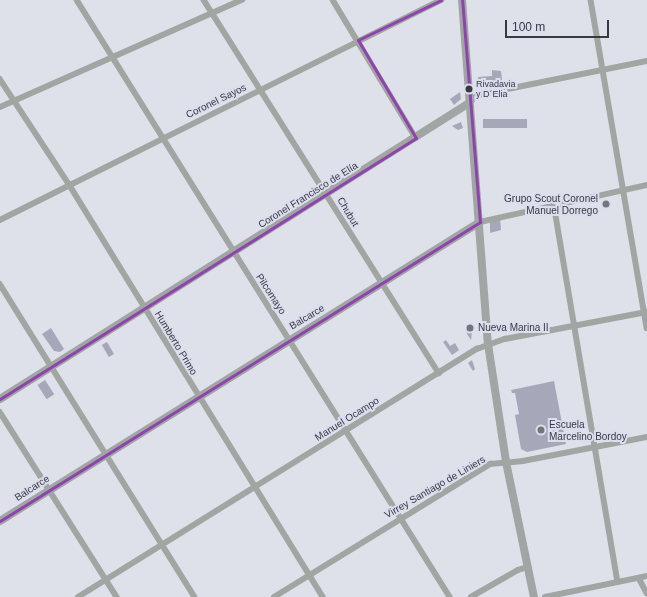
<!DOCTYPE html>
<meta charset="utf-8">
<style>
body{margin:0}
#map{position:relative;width:647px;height:597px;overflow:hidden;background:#dfe1ea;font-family:Arial,sans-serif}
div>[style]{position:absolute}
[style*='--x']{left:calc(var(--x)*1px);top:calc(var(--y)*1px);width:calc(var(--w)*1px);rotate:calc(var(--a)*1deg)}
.building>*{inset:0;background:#a6a8b9;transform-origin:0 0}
.street>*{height:5.5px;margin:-2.75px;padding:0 2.75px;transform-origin:2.75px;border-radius:2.75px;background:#a2a6a3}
.secondary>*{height:8px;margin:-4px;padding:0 4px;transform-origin:4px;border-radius:4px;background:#a1a6a4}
.bus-1>*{height:3px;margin:-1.5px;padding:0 1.5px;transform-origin:1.5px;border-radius:1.5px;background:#8e44ad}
.dots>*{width:11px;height:11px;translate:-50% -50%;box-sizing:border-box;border:2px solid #dbdeee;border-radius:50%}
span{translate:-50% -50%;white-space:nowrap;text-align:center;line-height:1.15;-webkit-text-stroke:4px #dbdeee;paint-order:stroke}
.bus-label{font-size:9px;color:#393a40}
.left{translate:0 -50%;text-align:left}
.street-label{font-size:10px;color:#393a40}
.poi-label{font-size:10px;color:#393a40}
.right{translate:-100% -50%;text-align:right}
.scale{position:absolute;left:505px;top:20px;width:104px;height:18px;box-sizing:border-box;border:2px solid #393a40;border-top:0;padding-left:5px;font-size:12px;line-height:14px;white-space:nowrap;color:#393a40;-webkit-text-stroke:3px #dbdeee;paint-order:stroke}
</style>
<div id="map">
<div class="building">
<div style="clip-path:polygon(492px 70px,501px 71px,502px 80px,479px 85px,478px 77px,492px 76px)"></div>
<div style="clip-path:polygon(460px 92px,461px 99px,454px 105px,450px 99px)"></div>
<div style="left:527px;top:119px;width:9px;height:44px;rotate:90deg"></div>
<div style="clip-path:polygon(461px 122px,463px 128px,458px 130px,452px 126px)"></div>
<div style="clip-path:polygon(500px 218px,501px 230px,490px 233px,490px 221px)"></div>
<div style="clip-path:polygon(466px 324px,473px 324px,471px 340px,467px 334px)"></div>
<div style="clip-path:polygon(51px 328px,64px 349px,60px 352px,54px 351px,42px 334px)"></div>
<div style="clip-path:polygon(446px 340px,450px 346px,455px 343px,459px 350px,452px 355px,443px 342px)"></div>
<div style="left:107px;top:342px;width:14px;height:6px;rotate:60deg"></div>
<div style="clip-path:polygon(472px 360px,475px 369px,473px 371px,468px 363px)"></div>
<div style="left:45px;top:380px;width:17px;height:9px;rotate:57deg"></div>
<div style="clip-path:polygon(554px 381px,566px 444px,527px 452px,521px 449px,515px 415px,519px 414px,515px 393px,512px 393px,511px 390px)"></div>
</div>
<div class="street">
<div style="--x:77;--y:0;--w:704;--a:58"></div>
<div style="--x:204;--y:0;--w:441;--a:57.8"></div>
<div style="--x:333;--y:0;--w:161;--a:59"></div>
<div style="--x:591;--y:0;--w:333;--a:80.3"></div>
<div style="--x:0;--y:79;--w:126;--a:56.7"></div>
<div style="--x:69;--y:184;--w:485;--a:58.4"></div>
<div style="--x:469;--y:103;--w:12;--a:-42"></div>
<div style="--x:478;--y:95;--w:172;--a:-11.4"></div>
<div style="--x:0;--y:107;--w:265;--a:-23.9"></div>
<div style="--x:554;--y:204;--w:383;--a:80.4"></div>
<div style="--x:0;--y:220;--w:493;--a:-26.5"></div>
<div style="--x:480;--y:222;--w:171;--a:-12.5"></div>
<div style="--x:0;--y:284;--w:369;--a:58.1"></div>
<div style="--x:0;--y:412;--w:219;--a:57.7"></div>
<div style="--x:639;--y:578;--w:17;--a:62"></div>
<div style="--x:78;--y:597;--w:470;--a:-31.9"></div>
<div style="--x:477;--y:349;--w:30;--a:-20"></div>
<div style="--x:505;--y:339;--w:145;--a:-10.8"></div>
<div style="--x:274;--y:597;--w:254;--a:-31.6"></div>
<div style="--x:490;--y:464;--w:33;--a:-5"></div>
<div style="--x:523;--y:461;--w:126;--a:-11"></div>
<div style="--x:471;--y:597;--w:54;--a:-29.9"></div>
<div style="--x:518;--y:570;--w:9;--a:-18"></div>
<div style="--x:545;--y:597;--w:104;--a:-11.6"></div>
</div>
<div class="secondary">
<div style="--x:462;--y:0;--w:345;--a:85.7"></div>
<div style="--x:488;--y:344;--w:119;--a:81.3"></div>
<div style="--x:506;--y:462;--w:138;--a:78.3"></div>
<div style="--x:0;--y:399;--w:555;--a:-32.26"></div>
<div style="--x:0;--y:521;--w:566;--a:-31.92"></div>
</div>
<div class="bus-1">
<div style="--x:0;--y:399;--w:491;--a:-32.1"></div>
<div style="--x:416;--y:138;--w:114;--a:-120.6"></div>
<div style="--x:358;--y:40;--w:92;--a:-25.7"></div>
<div style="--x:0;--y:521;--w:566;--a:-31.92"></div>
<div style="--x:480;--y:222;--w:223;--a:-94.6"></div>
</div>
<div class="dots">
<div style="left:469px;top:89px;background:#393a40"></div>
<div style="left:606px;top:204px;background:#73747c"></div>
<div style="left:470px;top:328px;background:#73747c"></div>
<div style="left:541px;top:430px;background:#73747c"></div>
</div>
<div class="bus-label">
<span class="left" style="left:476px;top:89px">Rivadavia<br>y D´Elia</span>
</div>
<div class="street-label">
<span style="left:216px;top:101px;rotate:-26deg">Coronel Sayos</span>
<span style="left:308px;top:195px;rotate:-32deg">Coronel Francisco de Elía</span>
<span style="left:348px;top:212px;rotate:59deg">Chubut</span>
<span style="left:271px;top:294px;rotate:57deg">Pilcomayo</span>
<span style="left:307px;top:317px;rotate:-31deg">Balcarce</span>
<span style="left:176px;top:343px;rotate:59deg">Humberto Primo</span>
<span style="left:347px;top:419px;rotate:-32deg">Manuel Ocampo</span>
<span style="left:435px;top:487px;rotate:-30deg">Virrey Santiago de Liniers</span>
<span style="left:32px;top:488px;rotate:-33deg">Balcarce</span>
</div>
<div class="poi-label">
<span class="right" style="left:598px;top:204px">Grupo Scout Coronel<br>Manuel Dorrego</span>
<span class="left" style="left:478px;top:328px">Nueva Marina II</span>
<span class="left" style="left:549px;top:430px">Escuela<br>Marcelino Bordoy</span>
</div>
<div class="scale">100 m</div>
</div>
